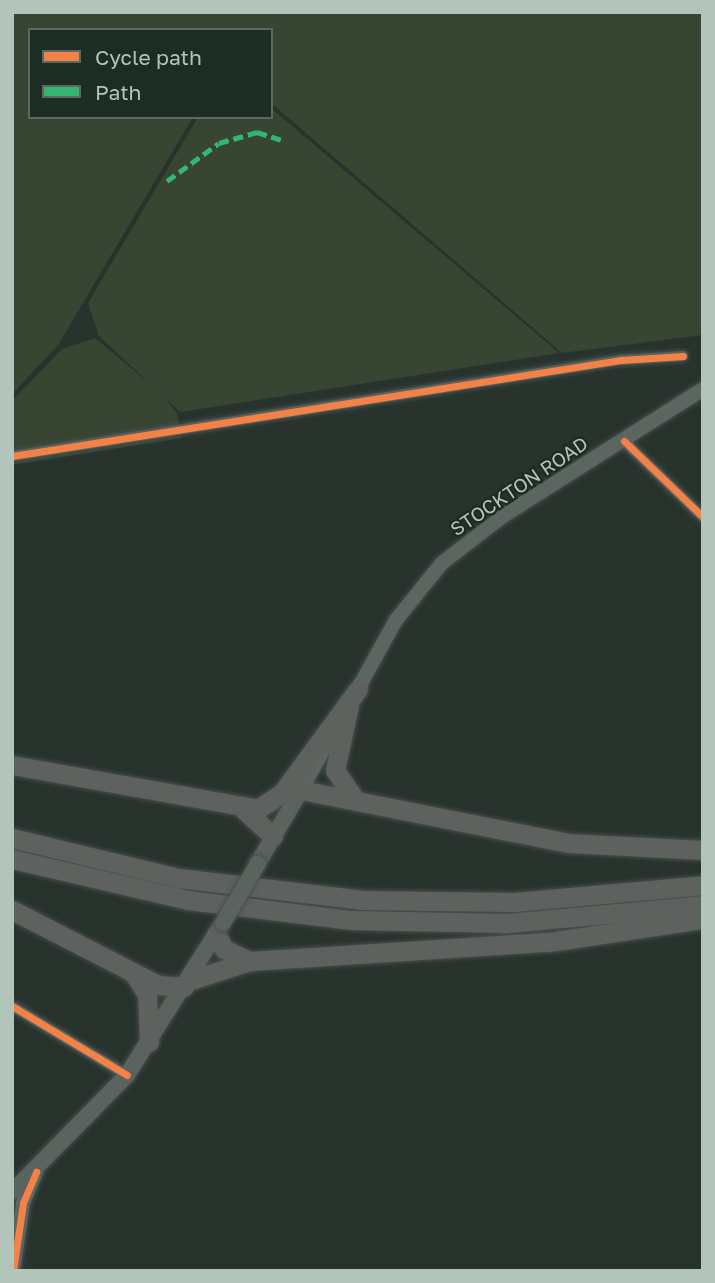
<!DOCTYPE html>
<style>
body{margin:0}
#map{position:relative;width:715px;height:1283px;overflow:hidden;background:#28332d;font-family:"Golos Text",sans-serif}
div>[style]{position:absolute}
[style*='--x']{left:calc(var(--x)*1px);top:calc(var(--y)*1px);width:calc(var(--w)*1px);rotate:calc(var(--a)*1deg)}
.green>*{inset:0;background:#374532}
.roads{filter:drop-shadow(0 0 2px #464e4a) drop-shadow(0 0 2px #464e4a)}
.street>*{height:10px;margin:-5px;padding:0 5px;transform-origin:5px;border-radius:5px;background:#58615c}
.secondary>*{height:14px;margin:-7px;padding:0 7px;transform-origin:7px;border-radius:7px;background:#5c6660}
.primary>*{height:16px;margin:-8px;padding:0 8px;transform-origin:8px;border-radius:8px;background:#5a635e}
.highway>*{height:19px;margin:-9.5px;padding:0 9.5px;transform-origin:9.5px;border-radius:9.5px;background:#5d625f}
.bridges{filter:drop-shadow(0 0 2px #46504b) drop-shadow(0 0 2px #46504b)}
.primary-bridge>*{height:16px;margin:-8px;padding:0 8px;transform-origin:8px;border-radius:8px;background:#5a635e}
.quiet>*{height:5px;margin-top:-2.5px;transform-origin:0;background:repeating-linear-gradient(90deg,#33b770 0 10px,transparent 0 15px)}
.cycleway>*{height:7px;margin:-3.5px;padding:0 3.5px;transform-origin:3.5px;border-radius:3.5px;background:#f48246}
span{translate:-50% -50%;white-space:nowrap;text-align:center;line-height:1.15;-webkit-text-stroke:5px #1d2d24;paint-order:stroke}
.street-label{font-size:19px;color:#b3c4bb}
.frame{position:absolute;inset:0;border:14px solid #b3c4bb;pointer-events:none}
.legend{position:absolute;left:28px;top:28px;width:245px;height:91px;box-sizing:border-box;background:#1d2d24;border:2px solid #596960;margin:0;padding:9px 12px;list-style:none;font-size:21px;color:#b3c4bb}
.legend li{display:flex;align-items:center;gap:14px;height:35px}
.legend b{width:35px;border:2px solid #596960}
</style>
<div id="map">
<div class="green">
<div style="clip-path:polygon(12px 12px,703px 12px,703px 335px,562px 353px,271px 103px,271px 30px,30px 30px,30px 117px,193px 117px,58px 345px,12px 394px)"></div>
<div style="clip-path:polygon(271px 108px,559px 353px,180px 412px,99px 336px,88px 303px,198px 117px,271px 117px)"></div>
<div style="clip-path:polygon(95px 338px,160px 392px,177px 413px,182px 438px,12px 465px,12px 401px,62px 349px)"></div>
</div>
<div class="roads">
<div class="street">
<div style="--x:624;--y:441;--w:110;--a:43.9"></div>
<div style="--x:12;--y:456;--w:617;--a:-8.96"></div>
<div style="--x:621;--y:360;--w:62;--a:-3.7"></div>
<div style="--x:12;--y:1006;--w:134;--a:31"></div>
</div>
<div class="secondary">
<div style="--x:354;--y:696;--w:87;--a:-61.1"></div>
<div style="--x:396;--y:620;--w:73;--a:-51.1"></div>
<div style="--x:442;--y:563;--w:77;--a:-37.6"></div>
<div style="--x:503;--y:516;--w:237;--a:-32.4"></div>
<div style="--x:301;--y:790;--w:53;--a:-60.5"></div>
<div style="--x:13;--y:1271;--w:69;--a:-81.6"></div>
<div style="--x:23;--y:1203;--w:34;--a:-67"></div>
</div>
<div class="primary">
<div style="--x:258;--y:863;--w:85;--a:-59.5"></div>
<div style="--x:12;--y:1192;--w:164;--a:-45.5"></div>
<div style="--x:127;--y:1075;--w:176;--a:-57.8"></div>
</div>
<div class="highway">
<div style="--x:349;--y:706;--w:66;--a:102.3"></div>
<div style="--x:335;--y:770;--w:34;--a:56"></div>
<div style="--x:12;--y:765;--w:250;--a:10.1"></div>
<div style="--x:258;--y:809;--w:29;--a:-34"></div>
<div style="--x:282;--y:793;--w:129;--a:-53.8"></div>
<div style="--x:301;--y:790;--w:272;--a:11.2"></div>
<div style="--x:568;--y:843;--w:135;--a:3"></div>
<div style="--x:244;--y:810;--w:39;--a:42"></div>
<div style="--x:12;--y:838;--w:172;--a:13.5"></div>
<div style="--x:179;--y:878;--w:186;--a:6.8"></div>
<div style="--x:364;--y:900;--w:150;--a:0.8"></div>
<div style="--x:514;--y:902;--w:190;--a:-5.1"></div>
<div style="--x:12;--y:859;--w:181;--a:13.1"></div>
<div style="--x:188;--y:900;--w:163;--a:7"></div>
<div style="--x:350;--y:920;--w:157;--a:1.1"></div>
<div style="--x:507;--y:923;--w:197;--a:-5.2"></div>
<div style="--x:12;--y:910;--w:164;--a:27.2"></div>
<div style="--x:158;--y:985;--w:26;--a:4"></div>
<div style="--x:216;--y:934;--w:17;--a:62"></div>
<div style="--x:224;--y:949;--w:29;--a:25"></div>
<div style="--x:134;--y:974;--w:24;--a:57"></div>
<div style="--x:147;--y:994;--w:48;--a:87.6"></div>
<div style="--x:188;--y:981;--w:65;--a:-17.9"></div>
<div style="--x:250;--y:961;--w:307;--a:-3.7"></div>
<div style="--x:556;--y:941;--w:149;--a:-8.5"></div>
</div>
</div>
<div class="bridges">
<div class="primary-bridge">
<div style="--x:223;--y:923;--w:69;--a:-59.7"></div>
</div>
</div>
<div class="quiet">
<div style="--x:167;--y:181;--w:64;--a:-36.2"></div>
<div style="--x:219;--y:143;--w:40;--a:-16"></div>
<div style="--x:257;--y:132;--w:29;--a:18"></div>
</div>
<div class="cycleway">
<div style="--x:624;--y:441;--w:110;--a:43.9"></div>
<div style="--x:12;--y:456;--w:617;--a:-8.96"></div>
<div style="--x:621;--y:360;--w:62;--a:-3.7"></div>
<div style="--x:12;--y:1006;--w:134;--a:31"></div>
<div style="--x:13;--y:1271;--w:69;--a:-81.6"></div>
<div style="--x:23;--y:1203;--w:34;--a:-67"></div>
</div>
<div class="street-label">
<span style="left:519px;top:486px;rotate:-34deg">STOCKTON ROAD</span>
</div>
<div class="frame"></div>
<ul class="legend">
<li><b style="height:9px;background:#f48246"></b>Cycle path</li>
<li><b style="height:9px;background:#33b770"></b>Path</li>
</ul>
</div>
